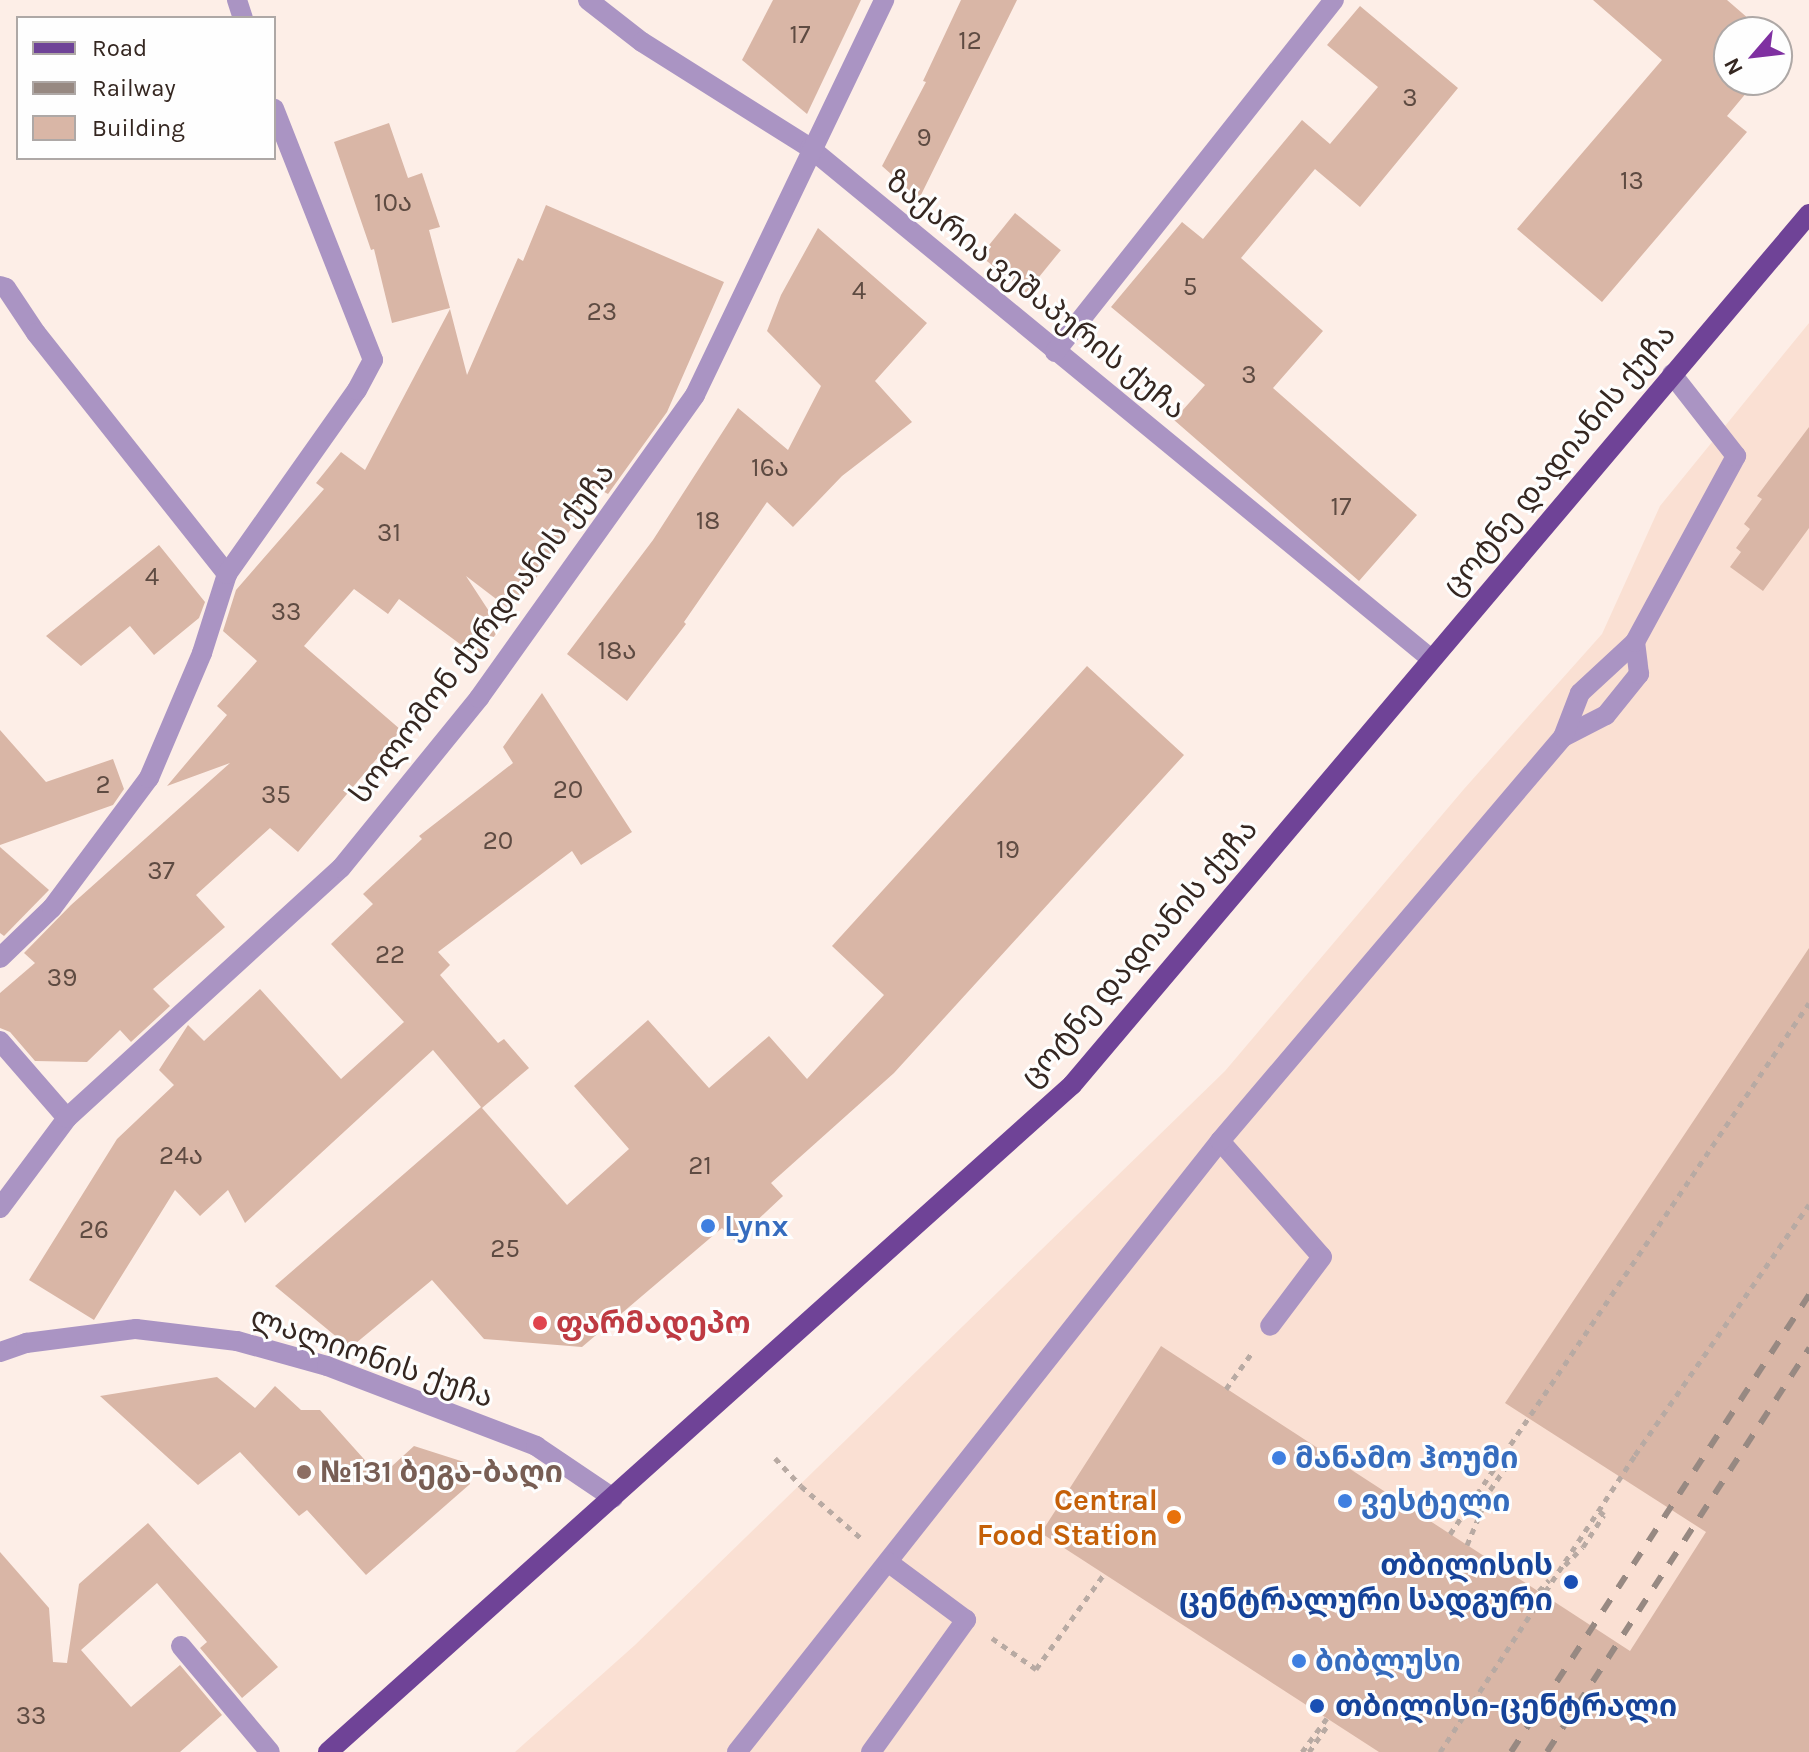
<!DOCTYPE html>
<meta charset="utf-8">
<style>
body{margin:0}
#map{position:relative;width:1809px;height:1752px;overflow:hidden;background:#fdeee7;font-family:Karla,"Noto Sans Georgian",sans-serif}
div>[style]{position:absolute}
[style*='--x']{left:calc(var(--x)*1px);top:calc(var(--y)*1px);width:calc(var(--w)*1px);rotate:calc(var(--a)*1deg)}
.built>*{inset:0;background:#fae0d3}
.building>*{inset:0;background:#d9b6a6;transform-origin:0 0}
.path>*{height:5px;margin-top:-2.5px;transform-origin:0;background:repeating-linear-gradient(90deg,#b8aaa3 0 6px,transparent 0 12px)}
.service>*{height:20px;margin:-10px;padding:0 10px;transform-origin:10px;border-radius:10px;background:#aa94c3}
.minor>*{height:20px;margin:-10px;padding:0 10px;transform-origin:10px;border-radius:10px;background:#aa94c3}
.primary>*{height:20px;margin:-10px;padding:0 10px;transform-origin:10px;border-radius:10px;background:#6f4397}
.rail>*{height:6px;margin-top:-3px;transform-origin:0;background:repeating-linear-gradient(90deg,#978982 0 14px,transparent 0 28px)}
.dots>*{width:22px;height:22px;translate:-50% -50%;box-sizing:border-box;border:4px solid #fefefe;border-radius:50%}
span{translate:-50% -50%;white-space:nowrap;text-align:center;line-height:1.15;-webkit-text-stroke:6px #fefefe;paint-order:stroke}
.number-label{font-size:26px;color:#5e4b42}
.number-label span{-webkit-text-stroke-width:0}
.street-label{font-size:30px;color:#352721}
.shop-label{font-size:30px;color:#366cbe;font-weight:700}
.left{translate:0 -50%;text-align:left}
.health-label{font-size:30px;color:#be3a42;font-weight:700}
.education-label{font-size:30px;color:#785e54;font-weight:700}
.food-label{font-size:30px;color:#c56008;font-weight:700}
.right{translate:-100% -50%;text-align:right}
.transit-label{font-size:30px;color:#164399;font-weight:700}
.legend{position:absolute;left:16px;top:16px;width:260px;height:144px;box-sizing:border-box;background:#fefefe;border:2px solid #aea8a6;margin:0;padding:10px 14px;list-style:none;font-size:24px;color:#352721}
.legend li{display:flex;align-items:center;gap:16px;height:40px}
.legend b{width:40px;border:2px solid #aea8a6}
.north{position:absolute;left:1713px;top:16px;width:80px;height:80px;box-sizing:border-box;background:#fefefe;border:2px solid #aea8a6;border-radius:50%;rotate:242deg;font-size:22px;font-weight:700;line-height:32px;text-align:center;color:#352721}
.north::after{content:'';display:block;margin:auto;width:28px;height:36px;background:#7f30a1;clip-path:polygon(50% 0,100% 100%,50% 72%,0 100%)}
</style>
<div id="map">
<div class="built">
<div style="clip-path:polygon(1809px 323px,1809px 1752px,515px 1752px,635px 1645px,1225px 1071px,1464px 789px,1602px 634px,1660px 506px)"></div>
</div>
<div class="building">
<div style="clip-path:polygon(773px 0,861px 0,807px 114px,742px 60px)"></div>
<div style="clip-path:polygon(961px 0,1017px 0,919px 199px,882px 166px,926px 82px,923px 81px)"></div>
<div style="clip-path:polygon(1593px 0,1727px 0,1764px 32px,1729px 32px,1729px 80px,1757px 80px,1727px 116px,1747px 132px,1602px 302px,1517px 229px,1662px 60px)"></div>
<div style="clip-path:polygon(1360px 6px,1458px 88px,1360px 207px,1315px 169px,1241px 258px,1323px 331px,1273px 388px,1417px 515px,1359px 581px,1174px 420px,1205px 385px,1111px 307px,1182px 222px,1203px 239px,1302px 120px,1330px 144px,1378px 87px,1327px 45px)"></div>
<div style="clip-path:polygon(389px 123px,408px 178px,422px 173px,440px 227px,429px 230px,450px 308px,392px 323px,374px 249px,371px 250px,334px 142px)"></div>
<div style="clip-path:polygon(546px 205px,724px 282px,667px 412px,608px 494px,595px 487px,569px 532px,521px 599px,508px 608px,466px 576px,500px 628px,479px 658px,399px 599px,388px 614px,354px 589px,304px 646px,401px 730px,298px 852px,270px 828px,196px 895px,225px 927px,153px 989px,170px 1006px,131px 1042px,120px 1030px,87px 1062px,35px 1061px,10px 1032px,0 1028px,0 993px,35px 963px,24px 953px,71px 905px,230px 763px,167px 786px,227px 715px,217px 706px,257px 661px,223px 631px,236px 590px,324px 489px,316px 483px,341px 452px,365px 470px,450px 309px,467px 375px,518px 258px,523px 261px)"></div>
<div style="left:1015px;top:213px;width:59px;height:55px;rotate:39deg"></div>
<div style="clip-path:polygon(818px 228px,927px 323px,875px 381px,912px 422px,842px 476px,793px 527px,767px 502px,684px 622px,686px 624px,627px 701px,567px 654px,653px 540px,738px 408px,788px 450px,821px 386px,767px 331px,781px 295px)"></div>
<div style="clip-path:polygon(1809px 427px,1809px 528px,1763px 591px,1730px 567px,1741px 552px,1736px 548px,1750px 529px,1744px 524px,1762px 499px,1757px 496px)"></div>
<div style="clip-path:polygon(159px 545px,205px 602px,199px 618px,154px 655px,130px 626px,81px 666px,46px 636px)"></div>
<div style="clip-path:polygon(1087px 666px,1184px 755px,894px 1073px,771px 1183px,783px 1196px,735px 1241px,722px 1228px,582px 1347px,484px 1339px,432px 1280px,350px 1348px,275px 1286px,481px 1107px,433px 1050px,245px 1223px,228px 1190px,200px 1216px,175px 1190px,94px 1320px,29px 1280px,117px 1139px,174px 1085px,159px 1070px,188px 1025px,204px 1041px,260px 989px,341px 1079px,404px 1022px,331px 944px,373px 904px,363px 894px,422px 839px,419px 836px,513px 763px,503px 747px,542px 693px,632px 832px,581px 865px,572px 851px,438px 952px,450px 965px,440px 975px,498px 1043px,504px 1039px,529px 1068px,482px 1108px,567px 1205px,629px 1149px,574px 1086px,648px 1020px,709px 1088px,769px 1036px,807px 1079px,884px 995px,832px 946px)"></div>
<div style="clip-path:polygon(0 730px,46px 782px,113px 759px,124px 789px,113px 805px,0 845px)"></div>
<div style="clip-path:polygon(0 847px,49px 890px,4px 936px,0 933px)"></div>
<div style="clip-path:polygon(1809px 948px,1809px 1752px,1379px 1752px,1041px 1533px,1161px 1346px,1630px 1651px,1706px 1532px,1505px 1403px)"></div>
<div style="clip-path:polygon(217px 1377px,255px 1408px,275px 1386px,301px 1410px,320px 1410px,380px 1477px,414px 1446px,464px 1462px,470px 1484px,366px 1575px,307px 1510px,299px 1516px,240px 1452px,198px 1485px,100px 1396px)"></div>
<div style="clip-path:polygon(148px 1523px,278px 1667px,242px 1698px,200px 1648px,207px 1642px,157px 1583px,81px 1650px,131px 1707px,180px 1665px,222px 1715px,180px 1752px,0 1752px,0 1552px,49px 1608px,53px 1662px,67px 1663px,79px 1584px)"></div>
</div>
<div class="path">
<div style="--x:1226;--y:1389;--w:43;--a:-54.5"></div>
<div style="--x:775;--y:1458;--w:38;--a:47"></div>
<div style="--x:801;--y:1486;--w:81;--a:41"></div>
<div style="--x:1450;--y:1534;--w:641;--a:-55.94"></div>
<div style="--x:1467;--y:1545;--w:60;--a:-67.3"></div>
<div style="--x:1490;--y:1490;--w:44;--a:-55.2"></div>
<div style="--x:1515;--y:1454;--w:11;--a:-153"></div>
<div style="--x:1565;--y:1565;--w:25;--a:-45"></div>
<div style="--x:1583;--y:1547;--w:38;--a:-57"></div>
<div style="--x:1604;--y:1515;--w:8;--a:-140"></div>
<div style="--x:1539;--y:1591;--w:15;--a:-48"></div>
<div style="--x:992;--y:1638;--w:54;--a:35.2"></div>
<div style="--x:1036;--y:1669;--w:117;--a:-54.4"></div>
<div style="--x:1302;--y:1752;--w:42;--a:-53.7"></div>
<div style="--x:1309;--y:1752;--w:32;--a:-55"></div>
<div style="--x:1440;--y:1752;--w:355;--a:-56.7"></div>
<div style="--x:1635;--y:1455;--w:305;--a:-55.2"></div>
</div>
<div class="service">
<div style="--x:0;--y:286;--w:6;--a:18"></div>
<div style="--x:6;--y:288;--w:54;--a:56.3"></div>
<div style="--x:36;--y:333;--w:308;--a:51.6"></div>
<div style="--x:1563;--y:737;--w:48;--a:-27.1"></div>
<div style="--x:1606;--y:715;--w:53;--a:-51.2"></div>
<div style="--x:1639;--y:674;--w:32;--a:-97"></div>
<div style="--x:1220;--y:1141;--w:154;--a:48.7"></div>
<div style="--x:1322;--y:1257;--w:86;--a:127"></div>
<div style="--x:181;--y:1646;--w:138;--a:50"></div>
<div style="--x:737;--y:1752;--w:779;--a:-51.67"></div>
<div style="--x:1220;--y:1141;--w:530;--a:-49.67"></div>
<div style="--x:1563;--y:737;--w:47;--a:-68.9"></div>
<div style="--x:1580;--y:693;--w:75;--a:-42.8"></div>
<div style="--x:1635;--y:642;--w:212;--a:-61.5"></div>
<div style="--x:1736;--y:456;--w:104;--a:-128"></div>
<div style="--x:871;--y:1752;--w:163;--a:-54.3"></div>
<div style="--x:966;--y:1620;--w:97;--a:-143.4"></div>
</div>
<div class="minor">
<div style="--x:237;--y:0;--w:19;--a:72"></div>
<div style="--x:588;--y:0;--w:68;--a:37.9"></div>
<div style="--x:642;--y:42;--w:199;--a:32.2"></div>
<div style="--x:810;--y:148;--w:803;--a:39.44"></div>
<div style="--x:1055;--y:352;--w:449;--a:-51.6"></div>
<div style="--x:0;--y:958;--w:72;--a:-43.9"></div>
<div style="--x:52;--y:908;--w:162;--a:-53.3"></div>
<div style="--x:149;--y:778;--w:136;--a:-67"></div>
<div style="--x:202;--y:653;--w:83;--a:-72.4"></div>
<div style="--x:227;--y:574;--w:225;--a:-54.8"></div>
<div style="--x:357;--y:390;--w:34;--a:-62"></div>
<div style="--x:373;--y:360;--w:270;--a:-111.5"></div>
<div style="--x:0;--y:1041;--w:102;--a:49"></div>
<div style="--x:0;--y:1208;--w:112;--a:-53.3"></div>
<div style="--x:67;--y:1118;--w:371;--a:-42.4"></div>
<div style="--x:341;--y:868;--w:219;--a:-50.9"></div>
<div style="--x:479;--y:698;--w:372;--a:-54.5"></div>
<div style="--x:695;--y:395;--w:438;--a:-64.4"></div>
<div style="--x:0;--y:1352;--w:28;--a:-19"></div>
<div style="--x:26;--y:1343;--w:111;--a:-7.3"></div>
<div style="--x:136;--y:1329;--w:102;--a:6.8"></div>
<div style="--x:237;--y:1341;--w:93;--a:15.5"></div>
<div style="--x:327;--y:1366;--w:224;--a:20.9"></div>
<div style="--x:536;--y:1446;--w:93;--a:34"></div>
</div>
<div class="primary">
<div style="--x:328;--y:1752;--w:999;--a:-41.88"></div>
<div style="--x:1072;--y:1085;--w:1141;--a:-49.76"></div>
</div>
<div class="rail">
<div style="--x:1511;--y:1752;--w:546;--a:-56.89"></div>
<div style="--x:1547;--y:1752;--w:482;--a:-57"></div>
</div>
<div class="dots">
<div style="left:708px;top:1226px;background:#3f7fe0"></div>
<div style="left:540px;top:1323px;background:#e0444e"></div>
<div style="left:1279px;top:1458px;background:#3f7fe0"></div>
<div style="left:304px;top:1472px;background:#8d6e63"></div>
<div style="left:1345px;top:1501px;background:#3f7fe0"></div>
<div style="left:1174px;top:1517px;background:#e8710a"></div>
<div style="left:1571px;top:1582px;background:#1a4fb4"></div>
<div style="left:1299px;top:1661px;background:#3f7fe0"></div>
<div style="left:1317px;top:1706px;background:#1a4fb4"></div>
</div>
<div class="number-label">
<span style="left:800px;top:35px">17</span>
<span style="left:970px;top:41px">12</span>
<span style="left:1410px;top:98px">3</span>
<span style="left:924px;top:138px">9</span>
<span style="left:1632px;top:181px">13</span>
<span style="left:393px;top:203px">10ა</span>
<span style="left:1190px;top:287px">5</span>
<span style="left:859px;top:291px">4</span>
<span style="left:602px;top:312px">23</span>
<span style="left:1249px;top:375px">3</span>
<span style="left:770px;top:468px">16ა</span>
<span style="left:1341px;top:507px">17</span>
<span style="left:708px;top:521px">18</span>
<span style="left:389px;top:533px">31</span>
<span style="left:152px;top:577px">4</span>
<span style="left:286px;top:612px">33</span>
<span style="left:617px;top:651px">18ა</span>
<span style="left:103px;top:785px">2</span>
<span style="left:568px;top:790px">20</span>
<span style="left:276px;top:795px">35</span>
<span style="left:498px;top:841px">20</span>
<span style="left:1008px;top:850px">19</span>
<span style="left:161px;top:871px">37</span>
<span style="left:390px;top:955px">22</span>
<span style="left:62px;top:978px">39</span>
<span style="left:181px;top:1156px">24ა</span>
<span style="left:700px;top:1166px">21</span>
<span style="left:94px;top:1230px">26</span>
<span style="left:505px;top:1249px">25</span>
<span style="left:31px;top:1716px">33</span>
</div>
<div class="street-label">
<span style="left:1036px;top:295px;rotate:39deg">ზაქარია ვეშაპურის ქუჩა</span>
<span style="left:1559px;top:460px;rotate:-50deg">ცოტნე დადიანის ქუჩა</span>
<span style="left:482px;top:633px;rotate:-53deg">სოლომონ ქურდიანის ქუჩა</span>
<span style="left:1139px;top:953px;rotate:-49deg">ცოტნე დადიანის ქუჩა</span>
<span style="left:372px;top:1357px;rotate:19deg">ლალიონის ქუჩა</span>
</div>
<div class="shop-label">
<span class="left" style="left:724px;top:1226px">Lynx</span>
<span class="left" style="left:1295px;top:1458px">მანამო ჰოუმი</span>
<span class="left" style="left:1361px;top:1501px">ვესტელი</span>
<span class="left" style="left:1315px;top:1661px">ბიბლუსი</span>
</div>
<div class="health-label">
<span class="left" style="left:556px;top:1323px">ფარმადეპო</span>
</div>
<div class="education-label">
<span class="left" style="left:320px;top:1472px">№131 ბეგა-ბაღი</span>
</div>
<div class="food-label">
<span class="right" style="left:1158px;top:1517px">Central<br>Food Station</span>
</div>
<div class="transit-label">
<span class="right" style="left:1553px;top:1582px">თბილისის<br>ცენტრალური სადგური</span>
<span class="left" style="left:1335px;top:1706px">თბილისი-ცენტრალი</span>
</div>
<ul class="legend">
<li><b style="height:10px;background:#6f4397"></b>Road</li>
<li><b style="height:10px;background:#978982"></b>Railway</li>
<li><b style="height:22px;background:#d9b6a6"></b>Building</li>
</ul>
<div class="north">N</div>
</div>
